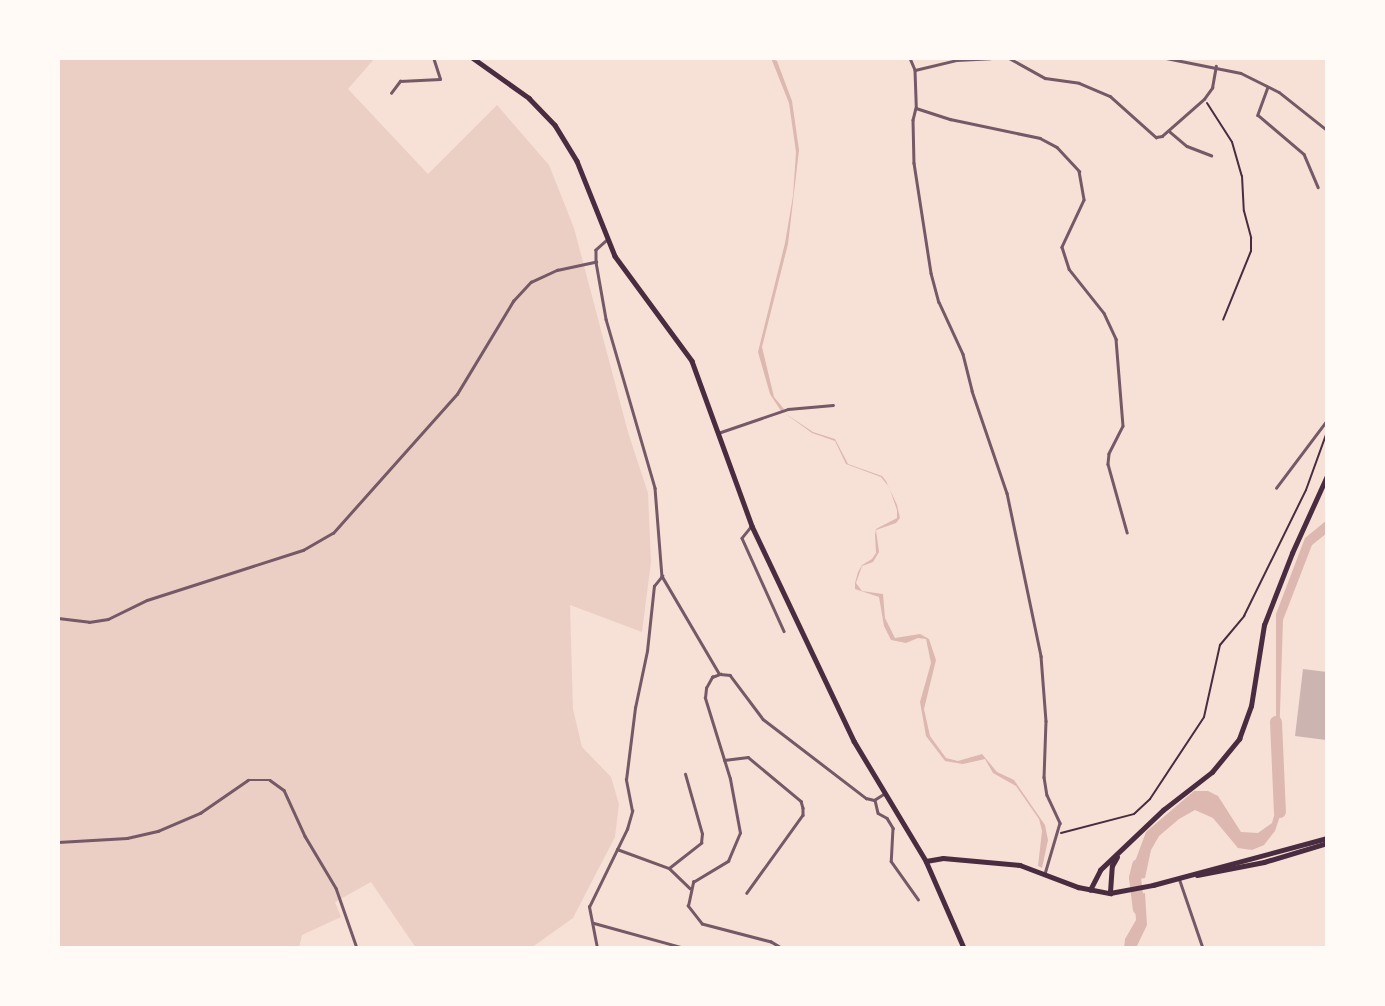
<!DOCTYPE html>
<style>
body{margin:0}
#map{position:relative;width:1385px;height:1006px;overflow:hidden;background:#f7e1d7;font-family:"Asap Condensed",sans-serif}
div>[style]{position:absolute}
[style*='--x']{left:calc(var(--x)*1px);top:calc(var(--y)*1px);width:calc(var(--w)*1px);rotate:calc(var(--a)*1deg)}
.green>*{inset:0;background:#ebcfc5}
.water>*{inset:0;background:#dcb8b0}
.river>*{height:12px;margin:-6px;padding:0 6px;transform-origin:6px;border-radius:6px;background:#dcb8b0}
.building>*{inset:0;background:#ccb4b1}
.path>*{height:2px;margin:-1px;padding:0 1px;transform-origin:1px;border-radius:1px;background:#4a2c40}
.minor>*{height:2.5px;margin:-1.25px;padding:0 1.25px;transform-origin:1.25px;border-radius:1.25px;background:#755966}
.secondary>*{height:4.5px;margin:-2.25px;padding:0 2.25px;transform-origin:2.25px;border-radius:2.25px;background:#4a2c40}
.primary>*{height:4.5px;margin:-2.25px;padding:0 2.25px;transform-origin:2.25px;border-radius:2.25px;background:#4a2c40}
span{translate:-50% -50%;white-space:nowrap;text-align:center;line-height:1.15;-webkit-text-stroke:5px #fffaf5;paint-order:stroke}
.frame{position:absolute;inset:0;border:60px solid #fffaf5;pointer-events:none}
</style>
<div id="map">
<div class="green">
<div style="clip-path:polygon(58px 58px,375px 58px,348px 89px,428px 174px,497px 105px,549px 165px,574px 228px,628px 432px,648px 493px,651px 562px,642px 632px,570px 605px,573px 709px,582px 747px,611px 777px,619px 804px,615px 837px,573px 918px,531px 948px,416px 948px,371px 882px,335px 902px,341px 917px,302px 935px,299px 948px,58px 948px)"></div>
</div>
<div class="water">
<div style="clip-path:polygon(771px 58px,777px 61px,792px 101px,799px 150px,788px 244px,762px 347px,774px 397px,784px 409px,781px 411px,770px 394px,758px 352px,785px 243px,793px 196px,796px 152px,789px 103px)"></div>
<div style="clip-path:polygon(783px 412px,813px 432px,835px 439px,848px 464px,882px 476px,886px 481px,897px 505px,900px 518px,896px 523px,876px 530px,879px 552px,873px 562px,862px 566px,856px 583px,862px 591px,883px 594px,885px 618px,895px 638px,920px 634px,929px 639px,936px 660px,924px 709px,930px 736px,946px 758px,958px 761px,982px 754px,997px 772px,1014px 780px,1045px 825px,1048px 840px,1042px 868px,1038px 866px,1042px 831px,1039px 819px,1016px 786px,993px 773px,985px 759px,963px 764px,945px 761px,926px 736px,920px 702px,931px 663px,926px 639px,918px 638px,906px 643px,891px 640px,884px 626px,879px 597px,855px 589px,855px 583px,858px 572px,862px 565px,872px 559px,876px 553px,875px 535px,876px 529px,897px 518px,897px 510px,889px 487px,881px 477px,846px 464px,835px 441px,812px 433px)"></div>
<div style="clip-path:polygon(1327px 520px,1327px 533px,1312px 545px,1283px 620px,1279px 743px,1284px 804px,1275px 831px,1264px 845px,1252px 850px,1238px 848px,1213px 818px,1195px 810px,1179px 819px,1159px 836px,1151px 850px,1145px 878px,1133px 880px,1130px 875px,1146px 832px,1194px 791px,1208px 791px,1218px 796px,1241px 832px,1258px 833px,1272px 823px,1280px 795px,1276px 747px,1276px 614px,1305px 538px)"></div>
<div style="clip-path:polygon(1145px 893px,1147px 925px,1136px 948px,1124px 948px,1125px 939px,1136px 920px,1134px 895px)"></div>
</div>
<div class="river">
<div style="--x:1276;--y:722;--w:90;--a:87.5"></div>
<div style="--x:1138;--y:865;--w:13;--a:103"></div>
<div style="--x:1135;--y:878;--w:31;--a:83"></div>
</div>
<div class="building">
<div style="clip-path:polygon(1303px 669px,1327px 672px,1326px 740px,1295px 736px)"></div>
</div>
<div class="path">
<div style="--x:1207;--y:103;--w:46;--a:57.3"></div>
<div style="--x:1232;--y:142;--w:35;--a:74"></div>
<div style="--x:1242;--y:176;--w:35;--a:87"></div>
<div style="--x:1244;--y:211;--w:28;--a:75"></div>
<div style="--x:1251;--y:238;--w:13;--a:90"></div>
<div style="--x:1251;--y:251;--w:74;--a:112.1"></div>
<div style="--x:1061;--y:833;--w:75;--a:-14.6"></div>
<div style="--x:1134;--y:814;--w:22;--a:-43"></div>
<div style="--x:1150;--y:799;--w:98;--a:-56.6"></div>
<div style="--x:1204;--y:717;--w:74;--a:-77.5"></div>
<div style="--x:1220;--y:645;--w:38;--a:-50"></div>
<div style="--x:1244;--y:616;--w:140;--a:-63.8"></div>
<div style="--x:1306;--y:490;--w:62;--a:-70.1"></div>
</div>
<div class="minor">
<div style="--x:910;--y:58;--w:13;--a:67"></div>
<div style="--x:915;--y:70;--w:38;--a:88"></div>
<div style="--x:916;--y:108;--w:36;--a:18"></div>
<div style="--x:950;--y:119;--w:92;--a:11.9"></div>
<div style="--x:1040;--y:138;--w:19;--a:28"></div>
<div style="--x:1057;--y:147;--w:33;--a:47"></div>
<div style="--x:1079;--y:171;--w:29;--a:80"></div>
<div style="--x:1084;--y:200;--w:52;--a:115.1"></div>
<div style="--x:1062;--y:247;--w:23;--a:72"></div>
<div style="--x:1069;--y:269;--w:56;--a:51.5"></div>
<div style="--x:1104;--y:313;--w:29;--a:65"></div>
<div style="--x:1116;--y:339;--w:87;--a:85.4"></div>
<div style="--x:1123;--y:426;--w:31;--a:117"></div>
<div style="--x:1109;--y:454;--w:10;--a:96"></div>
<div style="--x:1108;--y:464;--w:71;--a:74.4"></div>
<div style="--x:1009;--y:58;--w:41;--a:29.1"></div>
<div style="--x:1045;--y:78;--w:34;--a:8"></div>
<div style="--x:1079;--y:83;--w:34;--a:23"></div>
<div style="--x:1110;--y:96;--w:62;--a:41.7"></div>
<div style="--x:1156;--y:137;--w:6;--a:-9"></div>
<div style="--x:1162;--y:136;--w:56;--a:-41.4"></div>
<div style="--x:1204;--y:99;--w:14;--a:-54"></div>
<div style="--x:1212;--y:88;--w:22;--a:-80"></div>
<div style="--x:1166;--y:58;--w:76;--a:11.3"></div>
<div style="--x:1241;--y:73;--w:42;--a:26.6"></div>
<div style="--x:1279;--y:92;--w:61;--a:38.4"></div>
<div style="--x:915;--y:70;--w:43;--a:-13.4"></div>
<div style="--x:957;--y:60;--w:33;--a:-3"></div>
<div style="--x:1268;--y:87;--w:30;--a:110"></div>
<div style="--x:1258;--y:115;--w:60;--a:40.3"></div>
<div style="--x:1304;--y:154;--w:36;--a:67"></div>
<div style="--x:391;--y:93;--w:15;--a:-53"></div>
<div style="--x:400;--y:81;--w:40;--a:-2.9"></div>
<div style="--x:440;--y:79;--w:22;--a:-108"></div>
<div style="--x:916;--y:108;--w:12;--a:104"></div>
<div style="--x:913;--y:120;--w:43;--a:88.7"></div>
<div style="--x:914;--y:163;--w:111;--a:81.2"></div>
<div style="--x:931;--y:273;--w:30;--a:75"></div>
<div style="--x:939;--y:302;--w:57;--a:65.2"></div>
<div style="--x:963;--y:354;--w:38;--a:76"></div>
<div style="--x:972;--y:391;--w:108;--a:71.1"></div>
<div style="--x:1007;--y:493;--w:167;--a:78.2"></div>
<div style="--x:1041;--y:656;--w:65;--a:85.6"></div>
<div style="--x:1046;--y:721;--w:56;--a:92"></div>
<div style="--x:1044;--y:777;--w:18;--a:81"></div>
<div style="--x:1047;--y:795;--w:31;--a:65"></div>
<div style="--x:1060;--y:823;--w:53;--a:106.4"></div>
<div style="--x:1169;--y:131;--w:23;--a:40"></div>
<div style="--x:1187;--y:146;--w:26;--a:21"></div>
<div style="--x:607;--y:240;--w:15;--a:138"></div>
<div style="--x:596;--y:250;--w:12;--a:90"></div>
<div style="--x:596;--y:262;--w:58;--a:80"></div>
<div style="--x:606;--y:319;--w:176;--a:73.8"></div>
<div style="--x:655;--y:488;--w:88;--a:85.5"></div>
<div style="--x:662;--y:576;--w:113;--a:59.6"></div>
<div style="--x:718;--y:433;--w:74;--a:-18.9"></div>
<div style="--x:788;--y:409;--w:45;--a:-5.1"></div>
<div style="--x:1276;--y:488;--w:85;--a:-53.1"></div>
<div style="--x:751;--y:527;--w:14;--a:129"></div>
<div style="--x:742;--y:538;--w:102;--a:65.7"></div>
<div style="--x:58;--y:618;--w:31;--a:7"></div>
<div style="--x:89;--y:622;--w:19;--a:-9"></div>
<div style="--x:108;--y:619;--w:43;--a:-26"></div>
<div style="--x:147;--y:600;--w:164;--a:-17.8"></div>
<div style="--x:303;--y:550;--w:34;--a:-30"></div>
<div style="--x:333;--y:533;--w:186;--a:-48.3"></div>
<div style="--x:457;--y:394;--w:109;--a:-58.9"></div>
<div style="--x:513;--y:301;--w:26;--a:-47"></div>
<div style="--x:531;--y:282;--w:29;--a:-25"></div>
<div style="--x:557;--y:270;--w:40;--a:-12"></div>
<div style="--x:724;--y:760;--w:24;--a:-7"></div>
<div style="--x:748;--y:757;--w:69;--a:39.7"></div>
<div style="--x:801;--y:801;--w:7;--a:74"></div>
<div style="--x:803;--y:808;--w:7;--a:90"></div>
<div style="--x:803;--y:815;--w:96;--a:125.7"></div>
<div style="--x:875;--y:800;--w:13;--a:77"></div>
<div style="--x:878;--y:813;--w:10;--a:29"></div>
<div style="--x:887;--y:818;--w:12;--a:59"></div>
<div style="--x:893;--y:828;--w:33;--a:93"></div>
<div style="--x:891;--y:861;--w:47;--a:54.6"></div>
<div style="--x:58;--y:842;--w:69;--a:-3.3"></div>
<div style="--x:127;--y:838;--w:32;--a:-13"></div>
<div style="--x:158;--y:831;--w:46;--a:-23.2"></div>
<div style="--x:200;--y:813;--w:58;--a:-34.5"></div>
<div style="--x:248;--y:780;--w:22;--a:0"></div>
<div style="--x:270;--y:780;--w:17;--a:36"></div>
<div style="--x:284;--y:790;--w:51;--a:65.5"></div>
<div style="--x:305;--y:836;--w:61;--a:59.2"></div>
<div style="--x:336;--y:888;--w:64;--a:70.7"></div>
<div style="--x:617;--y:849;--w:55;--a:20.1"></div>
<div style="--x:669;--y:868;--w:29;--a:44"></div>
<div style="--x:669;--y:868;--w:41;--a:-38"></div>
<div style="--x:701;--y:843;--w:9;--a:-84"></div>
<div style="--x:702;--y:834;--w:62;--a:-105.8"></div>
<div style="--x:1179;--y:878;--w:74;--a:71.1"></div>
<div style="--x:594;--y:923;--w:94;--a:15.4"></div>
<div style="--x:597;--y:948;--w:42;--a:-101"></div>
<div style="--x:589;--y:907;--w:87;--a:-64"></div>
<div style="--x:627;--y:829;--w:19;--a:-74"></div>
<div style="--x:632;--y:811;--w:32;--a:-101"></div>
<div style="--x:626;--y:780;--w:73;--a:-82.9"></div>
<div style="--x:635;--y:708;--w:58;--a:-78.1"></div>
<div style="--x:647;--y:651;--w:65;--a:-83.9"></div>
<div style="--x:654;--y:586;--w:13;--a:-51"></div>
<div style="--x:781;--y:948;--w:12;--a:-149"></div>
<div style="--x:771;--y:942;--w:71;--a:-165.4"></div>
<div style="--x:702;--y:924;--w:23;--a:-128"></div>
<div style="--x:688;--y:906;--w:25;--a:-78"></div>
<div style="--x:693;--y:882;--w:41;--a:-31"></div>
<div style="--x:728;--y:861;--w:30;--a:-67"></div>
<div style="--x:740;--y:833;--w:55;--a:-100.5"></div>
<div style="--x:730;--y:779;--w:85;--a:-107.2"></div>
<div style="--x:705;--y:698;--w:10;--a:-84"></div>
<div style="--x:706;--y:688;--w:13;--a:-61"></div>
<div style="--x:712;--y:677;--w:9;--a:-21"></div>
<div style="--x:720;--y:674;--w:10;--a:6"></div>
<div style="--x:730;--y:675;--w:55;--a:53.1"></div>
<div style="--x:763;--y:719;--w:130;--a:37.5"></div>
<div style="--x:866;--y:798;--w:8;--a:14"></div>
<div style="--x:874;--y:800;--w:13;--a:-32"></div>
</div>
<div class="secondary">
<div style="--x:926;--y:861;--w:17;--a:-10"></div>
<div style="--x:943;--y:858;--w:77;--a:5.2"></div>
<div style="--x:1020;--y:865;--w:62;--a:20.8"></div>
<div style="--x:1078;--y:887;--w:33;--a:11"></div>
<div style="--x:1110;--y:893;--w:44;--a:-10.5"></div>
<div style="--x:1153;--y:885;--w:180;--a:-15.1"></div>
<div style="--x:1197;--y:875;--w:68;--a:-11"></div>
<div style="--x:1264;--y:862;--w:66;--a:-16.8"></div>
<div style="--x:1090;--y:890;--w:22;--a:-63"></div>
<div style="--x:1100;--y:870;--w:87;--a:-43.6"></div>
<div style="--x:1163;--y:810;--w:62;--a:-37.8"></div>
<div style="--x:1212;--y:772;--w:43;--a:-50.7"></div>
<div style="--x:1239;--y:739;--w:35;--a:-70"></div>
<div style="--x:1251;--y:706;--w:82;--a:-80.9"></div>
<div style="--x:1264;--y:625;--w:77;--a:-68.7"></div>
<div style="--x:1292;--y:553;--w:85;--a:-65.6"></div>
<div style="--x:1110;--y:892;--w:26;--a:-86"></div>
<div style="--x:1112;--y:866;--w:10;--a:-61"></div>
</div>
<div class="primary">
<div style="--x:473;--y:58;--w:69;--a:35.5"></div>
<div style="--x:529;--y:98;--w:37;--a:46"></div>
<div style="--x:555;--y:125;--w:42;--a:58.6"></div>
<div style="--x:577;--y:161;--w:102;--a:68.2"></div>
<div style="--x:615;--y:256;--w:130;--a:53.7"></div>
<div style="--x:692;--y:361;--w:176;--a:70"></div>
<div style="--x:752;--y:526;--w:238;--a:64.6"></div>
<div style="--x:854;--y:741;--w:140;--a:59"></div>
<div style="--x:926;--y:861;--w:95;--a:66.4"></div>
</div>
<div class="frame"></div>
</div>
